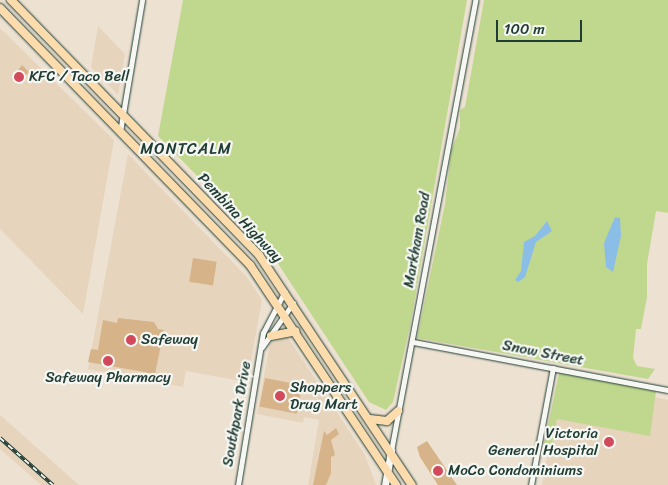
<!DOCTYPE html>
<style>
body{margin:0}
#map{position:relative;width:668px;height:485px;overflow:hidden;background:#ede2d2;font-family:Sriracha,sans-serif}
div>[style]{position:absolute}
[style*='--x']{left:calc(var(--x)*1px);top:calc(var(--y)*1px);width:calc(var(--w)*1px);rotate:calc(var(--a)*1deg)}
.built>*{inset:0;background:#e6d4bc}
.green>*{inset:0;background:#c0d78e}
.water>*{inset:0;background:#8bbee7}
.building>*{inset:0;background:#d7b389;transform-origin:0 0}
.roads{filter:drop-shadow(0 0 1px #1f3d34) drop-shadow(0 0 1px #1f3d34)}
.street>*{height:5px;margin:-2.5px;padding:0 2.5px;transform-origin:2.5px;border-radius:2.5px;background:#f6f6f2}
.secondary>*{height:7px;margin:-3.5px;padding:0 3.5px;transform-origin:3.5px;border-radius:3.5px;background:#f6f6f2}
.primary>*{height:8px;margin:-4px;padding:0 4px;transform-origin:4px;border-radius:4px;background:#fcdcac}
.rail>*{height:4px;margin-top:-2px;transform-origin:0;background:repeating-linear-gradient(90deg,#f6f6f2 0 5.5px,#1f3d34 0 11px);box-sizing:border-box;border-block:1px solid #1f3d34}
.dots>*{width:14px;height:14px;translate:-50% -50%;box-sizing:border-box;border:2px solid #f6f6f2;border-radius:50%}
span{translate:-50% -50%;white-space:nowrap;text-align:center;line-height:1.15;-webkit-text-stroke:4.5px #f6f6f2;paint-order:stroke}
.poi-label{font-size:15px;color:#1f3d34}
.left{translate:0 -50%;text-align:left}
.right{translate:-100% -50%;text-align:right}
.street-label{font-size:15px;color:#1f3d34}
.neighbourhood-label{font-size:16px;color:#1f3d34;letter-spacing:1px}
.scale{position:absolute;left:496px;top:20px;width:86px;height:22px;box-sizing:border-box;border:2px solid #1f3d34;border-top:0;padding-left:6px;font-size:15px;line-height:18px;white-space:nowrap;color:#1f3d34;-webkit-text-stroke:4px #f6f6f2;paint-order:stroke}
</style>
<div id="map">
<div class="built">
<div style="clip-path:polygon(98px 26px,125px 54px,118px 95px,91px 67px)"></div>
<div style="clip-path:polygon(0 28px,114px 140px,83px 314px,0 229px)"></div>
<div style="clip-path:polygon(128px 154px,247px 277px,262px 300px,247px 382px,186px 371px,183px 387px,88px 369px)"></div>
<div style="clip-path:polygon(287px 336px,365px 455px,376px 485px,308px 485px,319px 420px,304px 417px,303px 423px,257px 414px,270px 343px)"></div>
<div style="clip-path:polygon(561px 377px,668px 400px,668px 485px,542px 485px)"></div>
<div style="clip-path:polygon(0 415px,79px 485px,41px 485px,0 449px)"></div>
</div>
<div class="green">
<div style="clip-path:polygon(183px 0,467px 0,410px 326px,393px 402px,386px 410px,369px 402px,267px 247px,158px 136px)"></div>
<div style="clip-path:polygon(484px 0,668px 0,668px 213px,656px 211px,647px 264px,647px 297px,641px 329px,636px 329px,633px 358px,637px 366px,655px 369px,648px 379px,417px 338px,445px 204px,451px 151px,460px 128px,460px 110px,465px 107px)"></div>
<div style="clip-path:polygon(559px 373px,656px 391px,650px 436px,557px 419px,550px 453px,545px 454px,543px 448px)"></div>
</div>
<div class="water">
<div style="clip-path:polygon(615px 217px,620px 218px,621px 236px,613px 272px,606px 267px,604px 243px)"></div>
<div style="clip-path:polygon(547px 221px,552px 231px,536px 242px,525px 277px,518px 282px,515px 280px,521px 271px,524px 242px,535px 236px)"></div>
</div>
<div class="building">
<div style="clip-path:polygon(22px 65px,29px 72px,17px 84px,12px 79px)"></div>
<div style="left:193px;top:258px;width:24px;height:24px;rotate:9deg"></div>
<div style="clip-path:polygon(118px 318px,154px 322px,158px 329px,164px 330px,155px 374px,88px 362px,91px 349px,98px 350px,103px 320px,117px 323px)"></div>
<div style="left:265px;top:378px;width:38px;height:29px;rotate:11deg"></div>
<div style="clip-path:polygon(336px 428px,339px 434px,331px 440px,335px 455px,331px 457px,331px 473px,326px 485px,313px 485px,324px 431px,327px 435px)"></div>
<div style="clip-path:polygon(427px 441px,457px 485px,438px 485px,420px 457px,417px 447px)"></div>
</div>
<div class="roads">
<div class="street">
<div style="--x:120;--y:132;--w:134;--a:-80.5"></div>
<div style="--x:413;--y:342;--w:259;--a:10.7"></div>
<div style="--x:262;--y:347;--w:54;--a:-54.8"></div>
<div style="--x:391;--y:451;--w:459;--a:-79.4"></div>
<div style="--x:238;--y:485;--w:154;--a:-80.7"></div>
<div style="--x:263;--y:333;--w:47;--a:-62.4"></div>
<div style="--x:531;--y:485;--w:119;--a:-79.4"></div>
</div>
<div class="secondary">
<div style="--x:385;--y:485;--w:35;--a:-80"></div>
</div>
<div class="primary">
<div style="--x:11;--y:0;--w:356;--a:45.8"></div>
<div style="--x:259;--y:255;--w:276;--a:56.4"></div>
<div style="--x:0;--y:8;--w:359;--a:45.8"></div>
<div style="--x:250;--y:265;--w:264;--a:56.4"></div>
<div style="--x:271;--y:336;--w:25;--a:-11"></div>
<div style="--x:370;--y:419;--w:17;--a:7"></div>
<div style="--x:387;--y:421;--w:15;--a:-42"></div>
</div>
</div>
<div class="rail">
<div style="--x:0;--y:438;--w:71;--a:41.6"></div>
</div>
<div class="dots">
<div style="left:19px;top:77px;background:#d1495b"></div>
<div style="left:131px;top:340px;background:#d1495b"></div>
<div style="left:108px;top:361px;background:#d1495b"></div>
<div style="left:280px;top:396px;background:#d1495b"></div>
<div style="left:609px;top:442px;background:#d1495b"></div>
<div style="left:438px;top:471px;background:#d1495b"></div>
</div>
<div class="poi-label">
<span class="left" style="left:29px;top:77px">KFC / Taco Bell</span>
<span class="left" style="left:141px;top:340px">Safeway</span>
<span style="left:108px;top:378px">Safeway Pharmacy</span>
<span class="left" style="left:290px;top:396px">Shoppers<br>Drug Mart</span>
<span class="right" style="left:598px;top:442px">Victoria<br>General Hospital</span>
<span class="left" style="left:448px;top:471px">MoCo Condominiums</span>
</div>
<div class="street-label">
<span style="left:240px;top:218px;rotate:47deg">Pembina Highway</span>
<span style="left:417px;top:240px;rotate:-80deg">Markham Road</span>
<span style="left:543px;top:353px;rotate:11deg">Snow Street</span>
<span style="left:237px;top:414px;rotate:-80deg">Southpark Drive</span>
</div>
<div class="neighbourhood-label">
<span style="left:186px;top:149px">MONTCALM</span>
</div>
<div class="scale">100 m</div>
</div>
